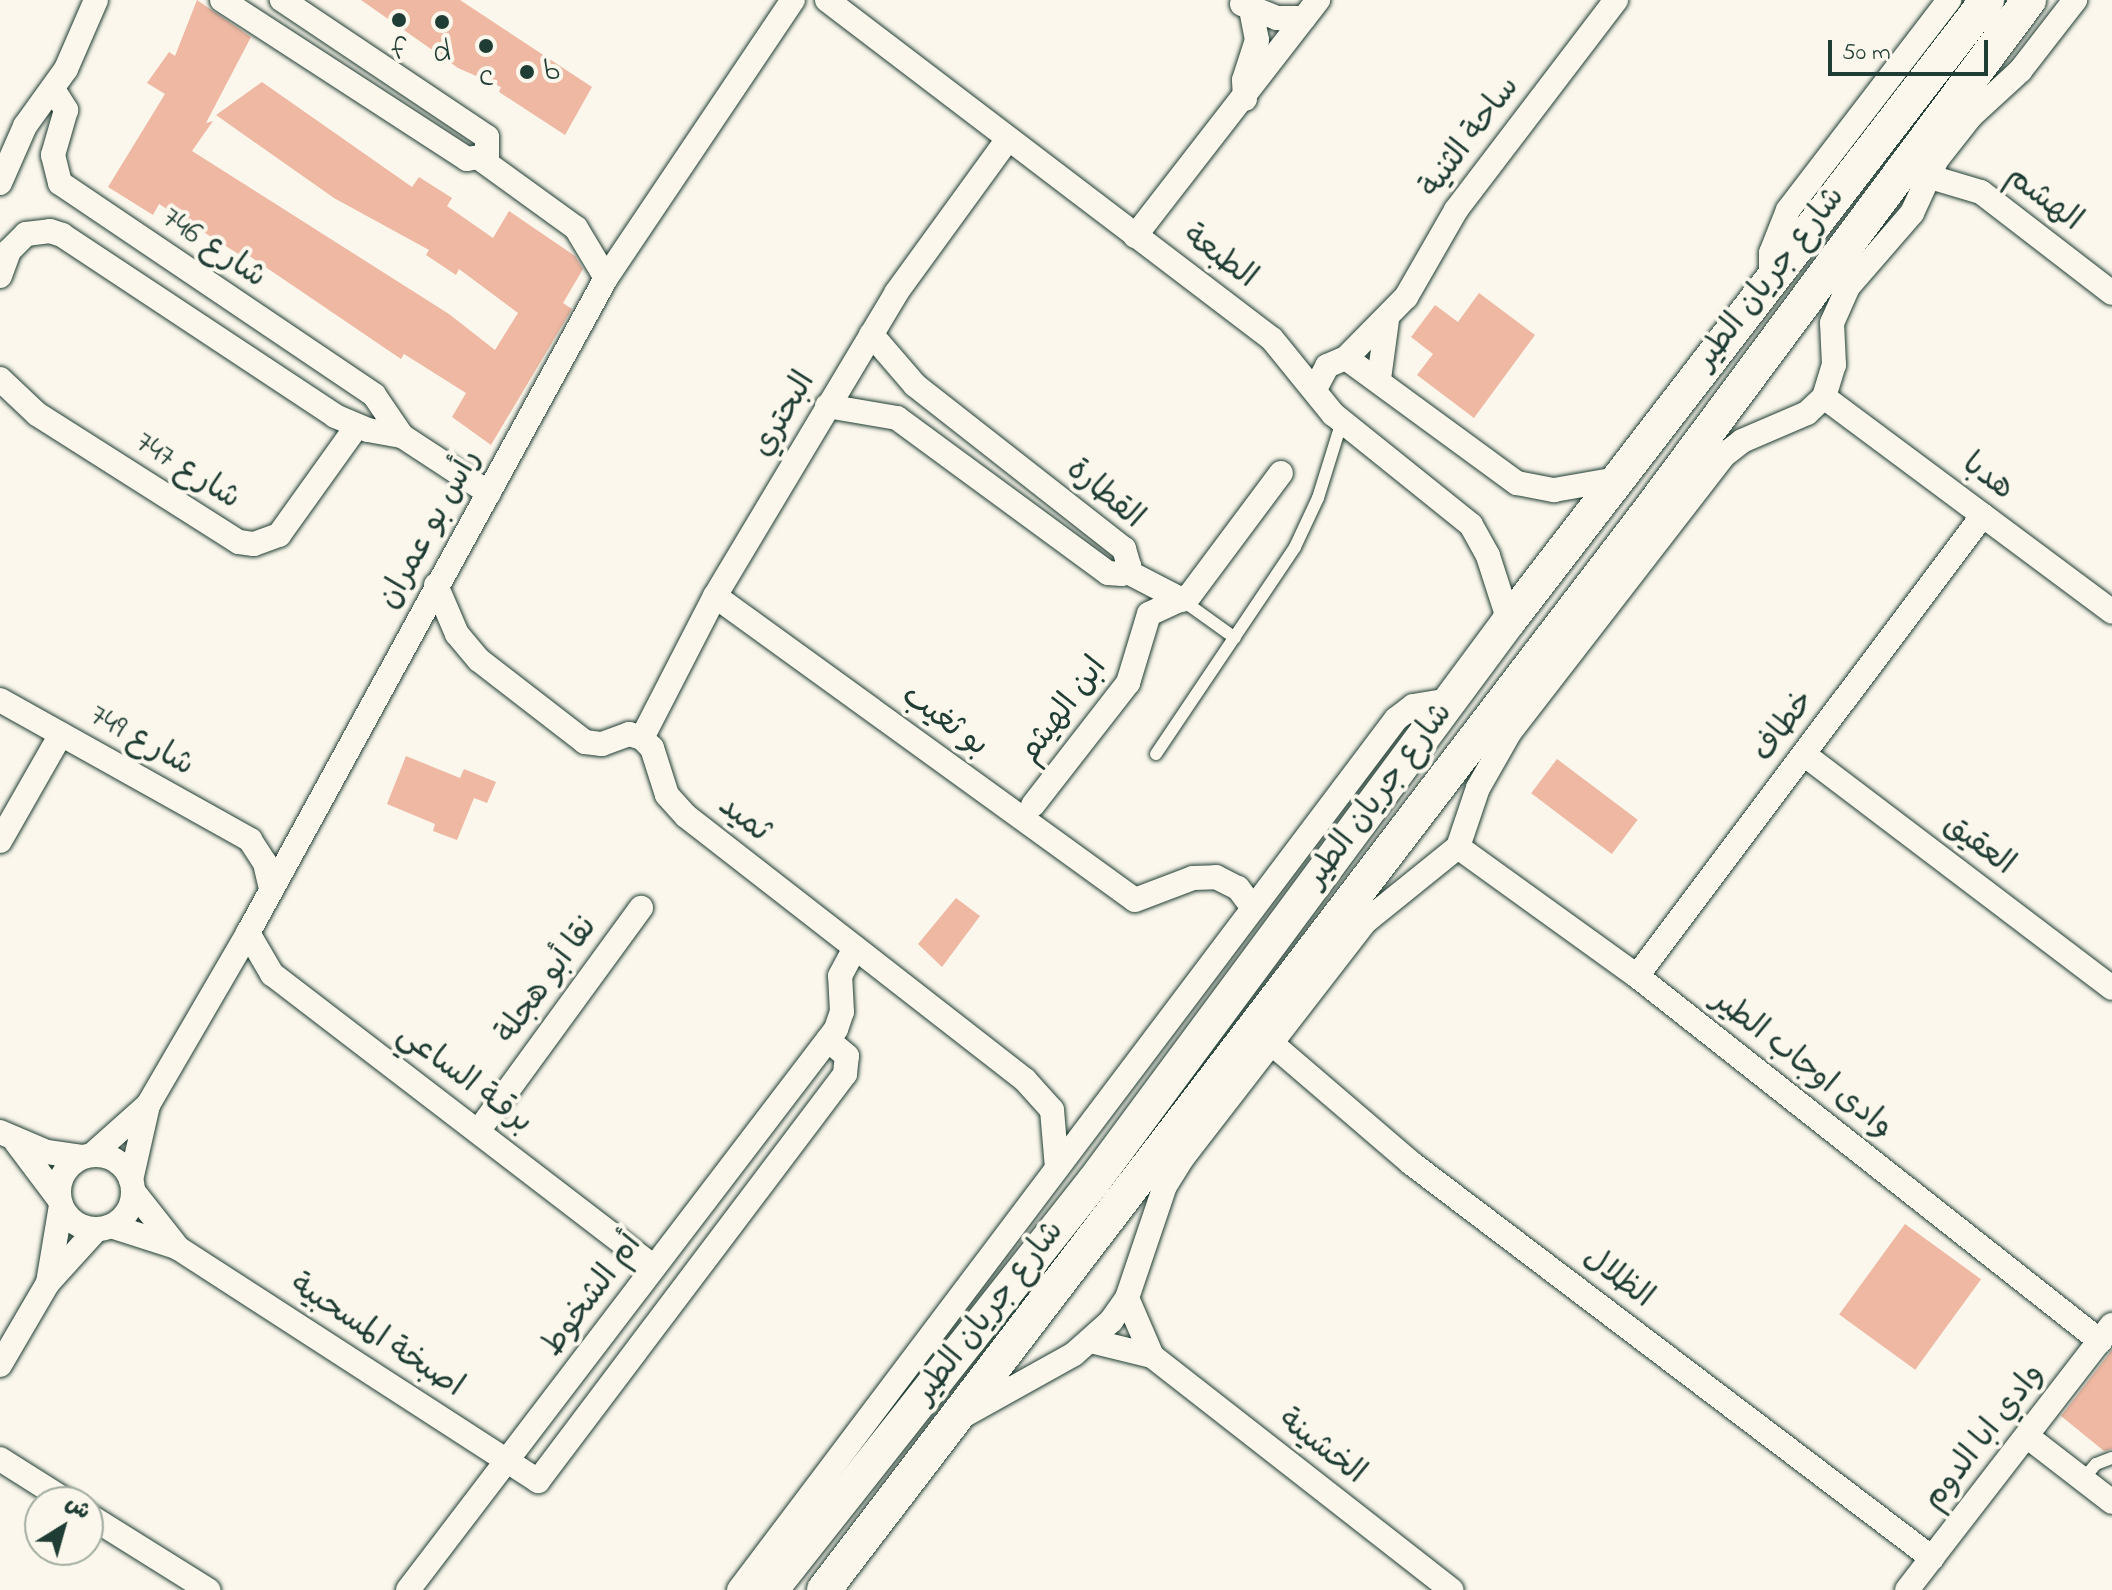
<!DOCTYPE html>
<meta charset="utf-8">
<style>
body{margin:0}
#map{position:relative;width:2112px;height:1590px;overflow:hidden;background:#fbf7ec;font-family:"Indie Flower","Playpen Sans Arabic",sans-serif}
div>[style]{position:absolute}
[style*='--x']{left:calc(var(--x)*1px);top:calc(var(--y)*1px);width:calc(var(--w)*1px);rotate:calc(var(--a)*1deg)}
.building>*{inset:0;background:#eeb8a3;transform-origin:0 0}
.roads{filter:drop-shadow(0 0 2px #1f3d34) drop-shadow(0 0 2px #1f3d34)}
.lane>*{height:12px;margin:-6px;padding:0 6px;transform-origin:6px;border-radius:6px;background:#fbf7ec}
.street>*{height:24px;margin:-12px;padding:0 12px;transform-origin:12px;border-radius:12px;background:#fbf7ec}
.street>.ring{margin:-12px;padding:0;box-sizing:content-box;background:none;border:24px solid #fbf7ec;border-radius:50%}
.secondary>*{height:34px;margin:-17px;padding:0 17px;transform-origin:17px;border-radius:17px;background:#fbf7ec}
.dots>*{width:22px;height:22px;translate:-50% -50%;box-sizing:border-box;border:4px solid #fbf7ec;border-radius:50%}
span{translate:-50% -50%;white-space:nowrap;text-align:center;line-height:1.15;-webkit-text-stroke:8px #fbf7ec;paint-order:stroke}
.poi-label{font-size:32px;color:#1f3d34}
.left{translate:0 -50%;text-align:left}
.street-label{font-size:32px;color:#1f3d34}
.north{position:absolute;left:24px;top:1486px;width:80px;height:80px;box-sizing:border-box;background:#fbf7ec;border:2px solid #a3ada2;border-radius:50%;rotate:37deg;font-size:22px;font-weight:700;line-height:32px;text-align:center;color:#1f3d34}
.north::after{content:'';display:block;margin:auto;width:28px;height:36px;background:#1f3d34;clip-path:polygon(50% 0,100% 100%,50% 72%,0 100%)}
.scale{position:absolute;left:1828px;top:40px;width:160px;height:36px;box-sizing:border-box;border:4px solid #1f3d34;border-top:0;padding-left:10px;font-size:24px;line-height:28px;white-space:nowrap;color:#1f3d34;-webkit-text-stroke:6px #fbf7ec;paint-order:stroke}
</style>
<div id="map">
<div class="building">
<div style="clip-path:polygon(197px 0,251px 37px,206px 123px,213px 121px,192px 151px,449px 314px,495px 350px,518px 313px,459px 269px,456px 275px,426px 255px,429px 250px,334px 198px,216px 115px,262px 82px,412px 187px,419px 177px,452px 198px,447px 206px,493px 238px,509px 211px,575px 256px,583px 269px,563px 303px,572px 309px,491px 445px,452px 417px,466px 393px,404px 354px,401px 359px,242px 251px,240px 255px,159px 204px,153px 215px,108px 187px,165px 94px,147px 83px,169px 52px,175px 56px)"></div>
<div style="clip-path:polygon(361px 0,460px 0,592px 87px,565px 135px,499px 92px,501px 87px,458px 68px)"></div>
<div style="clip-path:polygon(1479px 293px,1535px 335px,1474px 418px,1417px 375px,1433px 354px,1411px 337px,1435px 305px,1458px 322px)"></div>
<div style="clip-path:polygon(406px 756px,460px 778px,464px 769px,496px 782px,487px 803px,474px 798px,457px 840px,433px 831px,435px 824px,387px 804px)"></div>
<div style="left:1557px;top:759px;width:101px;height:43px;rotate:37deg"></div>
<div style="clip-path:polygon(956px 898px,980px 916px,942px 967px,918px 944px)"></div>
<div style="left:1905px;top:1224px;width:94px;height:112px;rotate:36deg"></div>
<div style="clip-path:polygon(2112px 1350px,2112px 1449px,2104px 1451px,2061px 1416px)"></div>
</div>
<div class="roads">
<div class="lane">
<div style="--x:1182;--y:600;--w:65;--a:35.6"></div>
<div style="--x:1156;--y:754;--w:249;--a:-56.1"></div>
<div style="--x:1295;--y:547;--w:54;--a:-64.9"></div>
<div style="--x:1318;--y:498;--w:81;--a:-72.7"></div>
<div style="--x:2083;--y:1479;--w:20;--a:-49"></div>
<div style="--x:2096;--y:1464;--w:17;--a:-21"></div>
</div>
<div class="street">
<div style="--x:222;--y:0;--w:292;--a:33"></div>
<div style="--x:467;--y:159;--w:20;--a:-9"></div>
<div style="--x:487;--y:156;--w:19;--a:-90"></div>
<div style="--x:487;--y:137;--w:247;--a:-146.2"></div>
<div style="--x:827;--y:0;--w:559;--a:37.3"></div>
<div style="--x:1272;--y:339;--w:97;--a:50.9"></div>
<div style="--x:1333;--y:414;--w:177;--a:38.8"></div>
<div style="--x:1471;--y:525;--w:35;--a:61"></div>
<div style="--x:1488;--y:556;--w:68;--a:72.1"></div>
<div style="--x:1242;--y:4;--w:38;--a:22"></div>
<div style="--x:1277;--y:18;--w:27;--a:0"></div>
<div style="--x:53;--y:89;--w:25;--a:58"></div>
<div style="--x:66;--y:110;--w:47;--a:106.1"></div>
<div style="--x:53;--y:155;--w:29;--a:76"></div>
<div style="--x:60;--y:183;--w:379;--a:34"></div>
<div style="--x:374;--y:395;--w:50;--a:55.7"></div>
<div style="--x:1245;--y:99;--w:19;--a:-93"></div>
<div style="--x:1244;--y:80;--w:42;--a:-72"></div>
<div style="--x:1257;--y:40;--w:32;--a:-101"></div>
<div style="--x:482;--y:160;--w:116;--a:35.9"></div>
<div style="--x:576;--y:228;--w:58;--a:59"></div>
<div style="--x:1927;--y:176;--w:56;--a:16.5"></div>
<div style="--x:1981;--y:192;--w:165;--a:37.6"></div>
<div style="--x:0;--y:183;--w:62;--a:-66.3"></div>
<div style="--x:25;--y:126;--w:70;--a:-54.3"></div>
<div style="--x:66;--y:69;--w:75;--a:-66.5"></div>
<div style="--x:1135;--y:236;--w:299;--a:-52.2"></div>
<div style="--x:0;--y:276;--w:27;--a:-70"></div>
<div style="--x:9;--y:251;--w:24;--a:-45"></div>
<div style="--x:26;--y:234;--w:24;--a:-7"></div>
<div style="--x:50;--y:231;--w:13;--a:18"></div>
<div style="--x:62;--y:235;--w:328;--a:33.5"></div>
<div style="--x:335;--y:416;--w:36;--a:23"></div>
<div style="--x:368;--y:430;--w:35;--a:10"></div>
<div style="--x:402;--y:436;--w:104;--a:33.2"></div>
<div style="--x:1771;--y:278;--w:25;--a:-90"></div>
<div style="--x:1771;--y:253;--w:46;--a:-68.4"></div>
<div style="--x:1788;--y:210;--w:265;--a:-52.5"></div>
<div style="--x:1346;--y:358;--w:212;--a:36.2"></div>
<div style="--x:1517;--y:483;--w:38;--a:11"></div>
<div style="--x:1554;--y:490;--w:64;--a:-9.9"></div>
<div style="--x:0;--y:379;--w:51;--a:43.4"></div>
<div style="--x:37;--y:414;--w:239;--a:32.4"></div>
<div style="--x:239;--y:542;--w:15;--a:8"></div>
<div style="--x:254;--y:544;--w:27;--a:-20"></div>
<div style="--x:279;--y:535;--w:134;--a:-54.4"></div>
<div style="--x:1379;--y:379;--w:60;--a:-82.3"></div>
<div style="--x:1315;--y:389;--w:26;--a:-62"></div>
<div style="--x:1327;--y:366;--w:21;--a:-23"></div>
<div style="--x:1346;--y:358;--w:86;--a:-45.5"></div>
<div style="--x:1406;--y:297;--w:100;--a:-60.1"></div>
<div style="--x:1456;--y:210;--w:264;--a:-52.7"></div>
<div style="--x:1824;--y:397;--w:359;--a:36.7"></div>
<div style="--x:827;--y:406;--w:71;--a:9.7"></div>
<div style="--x:897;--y:418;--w:262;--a:36.3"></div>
<div style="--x:1108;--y:573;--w:14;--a:4"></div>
<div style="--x:1122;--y:574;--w:11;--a:-49"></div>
<div style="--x:1129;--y:566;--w:18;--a:-106"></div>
<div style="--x:1124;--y:549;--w:266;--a:-141.9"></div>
<div style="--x:915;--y:385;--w:67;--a:-130.8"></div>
<div style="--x:1126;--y:571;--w:63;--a:27.4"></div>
<div style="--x:436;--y:585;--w:53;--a:66.8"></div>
<div style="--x:457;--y:634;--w:34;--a:50"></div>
<div style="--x:479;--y:660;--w:134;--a:37.7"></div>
<div style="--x:585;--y:742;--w:17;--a:7"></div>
<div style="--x:602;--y:744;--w:29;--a:-20"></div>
<div style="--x:629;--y:734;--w:14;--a:17"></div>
<div style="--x:642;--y:738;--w:14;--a:45"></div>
<div style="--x:652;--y:748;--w:49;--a:72.3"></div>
<div style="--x:667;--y:795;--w:28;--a:48"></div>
<div style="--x:686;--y:816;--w:430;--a:37.9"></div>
<div style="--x:1025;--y:1080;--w:40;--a:48"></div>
<div style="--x:1052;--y:1110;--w:58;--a:85.1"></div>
<div style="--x:715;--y:596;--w:518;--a:35.9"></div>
<div style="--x:1135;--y:900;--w:62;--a:-20.8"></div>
<div style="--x:1193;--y:878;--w:23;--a:-2"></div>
<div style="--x:1216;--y:877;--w:25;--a:27"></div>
<div style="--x:1238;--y:888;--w:25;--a:53"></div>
<div style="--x:0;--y:700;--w:287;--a:29.2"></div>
<div style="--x:250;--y:840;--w:27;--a:57"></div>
<div style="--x:265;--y:863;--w:28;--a:77"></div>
<div style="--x:642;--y:738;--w:160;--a:-62.8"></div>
<div style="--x:715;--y:596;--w:353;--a:-59.1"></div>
<div style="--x:896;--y:293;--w:189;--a:-54"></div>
<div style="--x:1805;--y:755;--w:385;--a:37.2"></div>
<div style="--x:1033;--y:805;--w:155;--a:-52.1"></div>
<div style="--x:1128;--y:683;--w:72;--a:-73.1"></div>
<div style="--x:1149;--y:614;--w:45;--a:-24.9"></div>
<div style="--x:1190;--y:595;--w:152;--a:-53.3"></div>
<div style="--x:0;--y:841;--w:123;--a:-60.3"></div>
<div style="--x:1458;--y:847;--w:221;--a:35.8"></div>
<div style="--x:1637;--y:976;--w:590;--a:38.25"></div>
<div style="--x:248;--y:933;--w:48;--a:59.7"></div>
<div style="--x:272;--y:974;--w:481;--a:37.5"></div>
<div style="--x:1637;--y:976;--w:576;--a:-53.11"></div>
<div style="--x:1270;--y:1042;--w:186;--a:40.6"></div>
<div style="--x:1411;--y:1163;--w:654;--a:37.17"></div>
<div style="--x:479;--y:1130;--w:275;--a:-53.9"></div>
<div style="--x:0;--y:1132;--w:51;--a:23.1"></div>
<div style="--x:47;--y:1152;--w:35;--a:8"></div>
<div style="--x:16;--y:1142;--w:71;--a:53"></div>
<div style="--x:93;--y:1154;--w:74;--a:-41.7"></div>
<div style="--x:148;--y:1105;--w:199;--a:-59.8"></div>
<div style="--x:248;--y:933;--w:746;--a:-61.34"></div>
<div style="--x:606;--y:278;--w:335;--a:-56.1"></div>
<div class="ring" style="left:59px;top:1155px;width:50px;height:50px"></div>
<div style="--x:131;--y:1180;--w:77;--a:-77.2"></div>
<div style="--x:133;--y:1191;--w:73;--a:51.7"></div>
<div style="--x:178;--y:1248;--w:429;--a:32.9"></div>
<div style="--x:538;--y:1481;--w:510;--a:-52.97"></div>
<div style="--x:845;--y:1074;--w:18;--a:-84"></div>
<div style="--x:847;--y:1056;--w:25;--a:-140"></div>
<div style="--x:111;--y:1226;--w:68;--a:17.9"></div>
<div style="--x:48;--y:1283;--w:79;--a:-80.5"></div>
<div style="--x:1127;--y:1298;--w:63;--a:66.7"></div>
<div style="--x:1091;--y:1341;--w:63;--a:13.8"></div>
<div style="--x:1152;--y:1356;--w:380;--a:38"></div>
<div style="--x:0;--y:1365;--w:95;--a:-59.7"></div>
<div style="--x:48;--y:1283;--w:73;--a:-47.8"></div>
<div style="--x:961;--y:1417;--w:129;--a:-29.1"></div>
<div style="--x:1074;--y:1354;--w:50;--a:-41.7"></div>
<div style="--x:1111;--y:1321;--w:28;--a:-55"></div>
<div style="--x:1127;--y:1298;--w:118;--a:-71.3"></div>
<div style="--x:1165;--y:1186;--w:36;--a:-58"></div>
<div style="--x:1184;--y:1156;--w:296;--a:-52.3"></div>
<div style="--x:1365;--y:922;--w:119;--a:-38.9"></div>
<div style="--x:1458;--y:847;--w:62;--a:-71.3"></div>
<div style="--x:1478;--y:788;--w:64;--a:-60.3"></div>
<div style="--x:1510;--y:732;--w:349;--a:-52.3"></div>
<div style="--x:1723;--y:456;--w:24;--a:-38"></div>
<div style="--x:1742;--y:441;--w:71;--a:-23.3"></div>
<div style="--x:1807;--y:413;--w:23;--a:-43"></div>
<div style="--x:1824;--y:397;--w:34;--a:-73"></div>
<div style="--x:1834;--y:365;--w:42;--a:-92.7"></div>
<div style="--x:1832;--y:323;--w:39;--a:-66"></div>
<div style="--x:1848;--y:287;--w:98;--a:-49.1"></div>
<div style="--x:1912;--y:213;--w:60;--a:-65.2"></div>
<div style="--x:1937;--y:159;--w:55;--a:-51.7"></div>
<div style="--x:1971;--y:116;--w:67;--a:-42.6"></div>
<div style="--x:2020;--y:71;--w:90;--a:-52.2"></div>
<div style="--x:2028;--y:1437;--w:106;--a:37.7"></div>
<div style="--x:0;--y:1459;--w:80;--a:32.3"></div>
<div style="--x:88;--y:1515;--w:142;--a:32"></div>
<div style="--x:408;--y:1590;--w:706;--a:-52.66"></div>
<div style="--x:836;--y:1029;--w:18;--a:-71"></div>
<div style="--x:842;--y:1012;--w:36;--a:-93"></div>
<div style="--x:840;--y:976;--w:32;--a:-62"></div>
<div style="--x:739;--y:1590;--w:1091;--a:-52.97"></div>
<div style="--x:1396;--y:719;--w:21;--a:-37"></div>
<div style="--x:1413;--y:706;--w:37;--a:-9"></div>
<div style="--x:1907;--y:1590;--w:335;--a:-52.3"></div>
</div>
<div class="secondary">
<div style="--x:771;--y:1590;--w:521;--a:-51.7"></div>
<div style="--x:1094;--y:1181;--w:697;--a:-53.46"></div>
<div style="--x:1509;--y:621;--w:784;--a:-52.41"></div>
<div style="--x:824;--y:1590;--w:1358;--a:-52.6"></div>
<div style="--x:1649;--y:511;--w:637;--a:-53.36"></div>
</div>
</div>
<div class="dots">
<div style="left:399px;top:20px;background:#1f3d34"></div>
<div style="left:442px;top:22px;background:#1f3d34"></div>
<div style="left:486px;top:46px;background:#1f3d34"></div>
<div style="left:527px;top:72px;background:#1f3d34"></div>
</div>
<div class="poi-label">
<span style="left:399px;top:52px">f</span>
<span style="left:442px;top:54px">d</span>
<span class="left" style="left:543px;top:72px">b</span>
<span style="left:486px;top:78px">c</span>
</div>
<div class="street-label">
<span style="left:1471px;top:138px;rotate:-53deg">ساحة الثنية</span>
<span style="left:2043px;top:200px;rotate:37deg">الهشم</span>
<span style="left:213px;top:249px;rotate:34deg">شارع 746</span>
<span style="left:1219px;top:258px;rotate:37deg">الطبعة</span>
<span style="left:1771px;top:279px;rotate:-52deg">شارع جريان الطير</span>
<span style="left:785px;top:415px;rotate:-59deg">البحتري</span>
<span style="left:187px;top:472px;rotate:32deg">شارع 747</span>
<span style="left:1987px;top:478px;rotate:37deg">هدبا</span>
<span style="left:1104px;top:495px;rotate:40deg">القطارة</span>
<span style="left:431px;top:530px;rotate:-61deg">رأس بو عمران</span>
<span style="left:1064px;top:711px;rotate:-53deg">ابن الهيثم</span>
<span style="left:944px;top:722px;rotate:36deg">بو ثغيب</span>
<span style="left:1785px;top:727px;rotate:-53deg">خطاف</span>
<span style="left:141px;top:742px;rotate:29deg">شارع 749</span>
<span style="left:1380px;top:796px;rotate:-53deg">شارع جريان الطير</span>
<span style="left:743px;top:820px;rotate:38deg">ثميد</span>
<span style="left:1978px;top:846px;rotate:37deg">العقيق</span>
<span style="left:548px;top:981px;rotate:-54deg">نقا أبو هجلة</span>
<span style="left:1802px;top:1065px;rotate:38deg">وادى اوجاب الطير</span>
<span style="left:464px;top:1080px;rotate:37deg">برقـة الساعي</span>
<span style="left:1617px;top:1279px;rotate:37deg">الظلال</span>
<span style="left:593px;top:1296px;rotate:-53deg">أم الشخوط</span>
<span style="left:990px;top:1313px;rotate:-52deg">شارع جريان الطير</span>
<span style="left:376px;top:1337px;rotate:33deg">اصبخة المسحبية</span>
<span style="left:1985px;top:1438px;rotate:-52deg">وادي ابا الدوم</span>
<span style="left:1321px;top:1448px;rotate:38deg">الخشينة</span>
</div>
<div class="north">ش</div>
<div class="scale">50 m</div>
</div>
